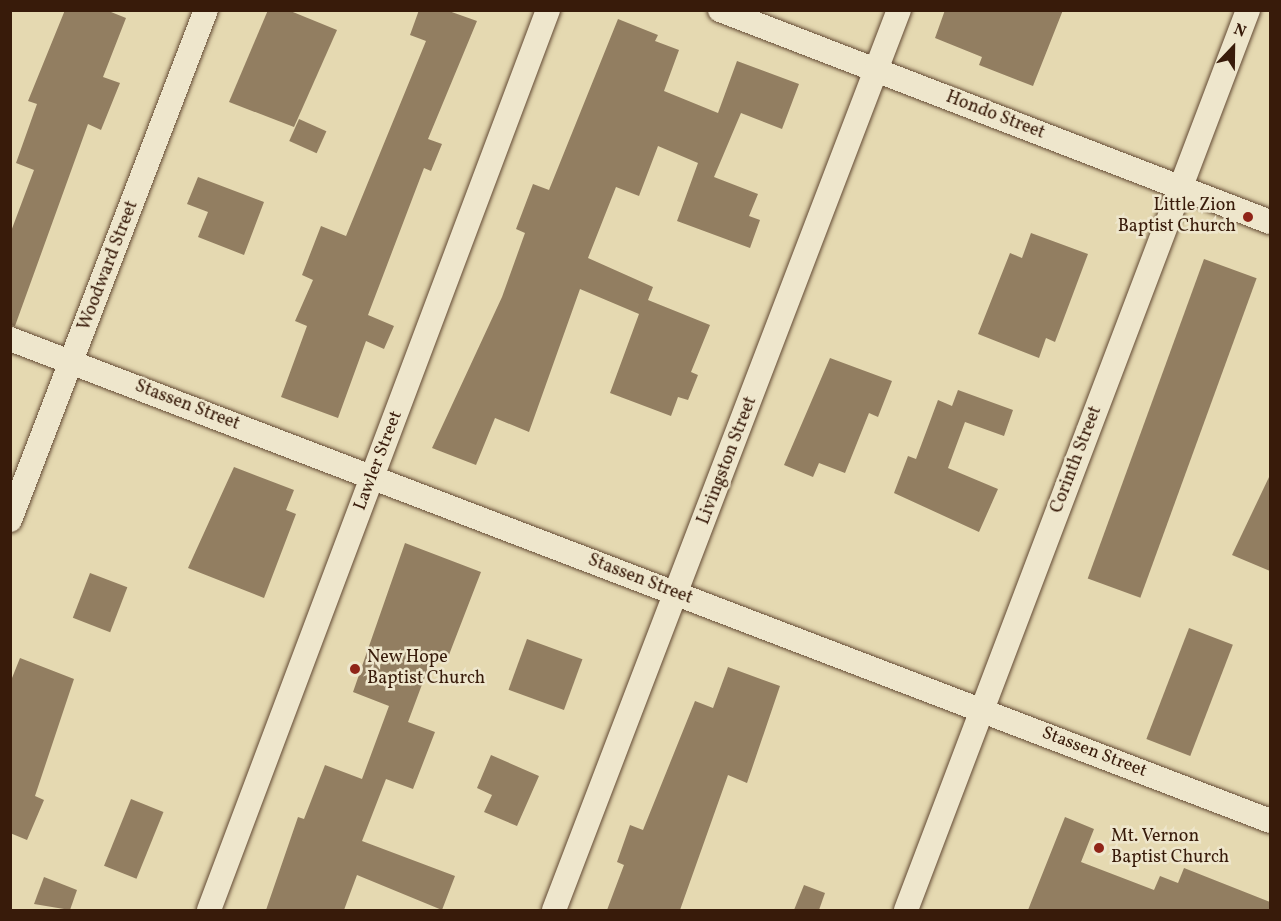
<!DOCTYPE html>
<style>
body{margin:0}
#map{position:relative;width:1281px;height:921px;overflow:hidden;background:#e5d9b1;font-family:Vollkorn,serif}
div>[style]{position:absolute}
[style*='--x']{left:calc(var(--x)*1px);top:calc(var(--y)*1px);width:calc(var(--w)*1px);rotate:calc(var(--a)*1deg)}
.building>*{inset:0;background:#927e61;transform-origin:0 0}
.roads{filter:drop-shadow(0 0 2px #634a34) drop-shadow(0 0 2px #634a34)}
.minor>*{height:24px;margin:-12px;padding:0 12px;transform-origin:12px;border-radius:12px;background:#eee6cc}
.dots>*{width:16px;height:16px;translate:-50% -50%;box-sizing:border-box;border:3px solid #eee6cc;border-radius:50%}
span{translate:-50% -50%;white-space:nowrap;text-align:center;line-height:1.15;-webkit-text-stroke:5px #eee6cc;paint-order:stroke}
.street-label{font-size:18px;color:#381b0a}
.poi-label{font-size:18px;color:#381b0a}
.right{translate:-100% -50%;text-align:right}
.left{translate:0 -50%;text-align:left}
.frame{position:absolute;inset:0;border:12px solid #381b0a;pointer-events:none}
.north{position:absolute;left:1203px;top:18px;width:60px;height:60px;-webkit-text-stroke:4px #eee6cc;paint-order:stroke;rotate:22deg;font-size:16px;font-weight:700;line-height:24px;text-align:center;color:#381b0a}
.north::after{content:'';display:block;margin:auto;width:21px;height:27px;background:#381b0a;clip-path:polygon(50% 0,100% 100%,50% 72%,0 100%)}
</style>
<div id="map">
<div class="building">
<div style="clip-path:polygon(65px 10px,106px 10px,126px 18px,103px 77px,120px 83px,101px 130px,88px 124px,15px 326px,10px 325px,10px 234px,34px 170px,16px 163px,37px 104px,28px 101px)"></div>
<div style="clip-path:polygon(268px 10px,288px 10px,337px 30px,294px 127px,229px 102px)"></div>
<div style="clip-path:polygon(419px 10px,446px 10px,477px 21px,428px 139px,442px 144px,431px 171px,424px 168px,368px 315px,394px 326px,384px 349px,366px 341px,338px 418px,281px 397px,307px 326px,295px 321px,313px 280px,302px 275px,321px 226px,346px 236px,426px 41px,410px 35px)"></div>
<div style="clip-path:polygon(945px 10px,1063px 10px,1033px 86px,979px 65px,982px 57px,935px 38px)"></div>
<div style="clip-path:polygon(618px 19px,658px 35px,655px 41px,679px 50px,664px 91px,718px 113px,737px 61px,799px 84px,782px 129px,741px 113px,714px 177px,758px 194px,749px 216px,760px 220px,750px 248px,677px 221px,698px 163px,658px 146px,639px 196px,616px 187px,588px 258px,653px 287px,648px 300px,710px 325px,691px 372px,698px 375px,688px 400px,678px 397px,671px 416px,610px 393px,639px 314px,580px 289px,529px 432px,495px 418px,476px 465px,432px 448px,502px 297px,525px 233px,516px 229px,533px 184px,549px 190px)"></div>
<div style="left:299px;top:119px;width:30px;height:24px;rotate:24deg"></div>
<div style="clip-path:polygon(198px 177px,264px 202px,244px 255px,198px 237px,208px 212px,187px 204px)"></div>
<div style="clip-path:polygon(1031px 233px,1088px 254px,1055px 342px,1046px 338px,1039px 358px,978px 334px,1010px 253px,1022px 258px)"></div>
<div style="left:1204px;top:259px;width:56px;height:340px;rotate:20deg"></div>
<div style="clip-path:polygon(830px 358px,892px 381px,878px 417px,869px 413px,845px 473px,819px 463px,813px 477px,784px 465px)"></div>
<div style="clip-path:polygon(958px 390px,1013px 410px,1004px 436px,965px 422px,948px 468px,998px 489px,979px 532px,894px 493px,908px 456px,916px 459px,938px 400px,952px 406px)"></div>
<div style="clip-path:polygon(234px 467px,294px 490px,286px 510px,296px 514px,264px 598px,188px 568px)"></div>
<div style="clip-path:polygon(1270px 475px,1270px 571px,1232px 555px)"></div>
<div style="clip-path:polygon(405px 543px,481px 572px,447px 660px,433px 655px,408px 722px,435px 732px,413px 789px,386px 779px,362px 841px,455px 876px,442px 910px,357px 875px,344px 910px,266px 910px,298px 817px,304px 819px,325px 765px,362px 779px,389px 706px,353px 692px)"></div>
<div style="left:90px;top:573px;width:40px;height:48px;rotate:21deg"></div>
<div style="left:1189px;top:628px;width:47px;height:119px;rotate:21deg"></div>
<div style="left:527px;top:639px;width:59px;height:54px;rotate:20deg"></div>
<div style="clip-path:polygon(20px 658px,74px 679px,35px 796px,44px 800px,27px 840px,10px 833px,10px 683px)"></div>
<div style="clip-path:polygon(728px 667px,780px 686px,747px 783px,728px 775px,680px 910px,607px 910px,624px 865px,617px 862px,630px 825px,643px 830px,695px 701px,713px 708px)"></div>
<div style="clip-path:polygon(491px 755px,539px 776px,517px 826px,484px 812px,492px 795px,477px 788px)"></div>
<div style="left:131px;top:799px;width:35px;height:72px;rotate:22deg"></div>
<div style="clip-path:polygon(1065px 817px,1094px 829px,1081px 862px,1154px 890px,1160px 876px,1178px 883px,1184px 868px,1270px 902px,1270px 910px,1028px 910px)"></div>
<div style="clip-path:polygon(44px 877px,77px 890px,70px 910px,34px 904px)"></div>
<div style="clip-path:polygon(804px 885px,825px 893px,819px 910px,794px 910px)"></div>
</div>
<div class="roads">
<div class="minor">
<div style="--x:720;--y:10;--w:589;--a:21.08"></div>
<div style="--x:10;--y:339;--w:1349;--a:20.93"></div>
<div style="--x:10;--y:520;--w:546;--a:-68.98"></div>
<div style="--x:209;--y:910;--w:962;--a:-69.36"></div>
<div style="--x:554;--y:910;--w:964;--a:-69.03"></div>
<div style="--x:906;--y:910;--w:963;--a:-69.19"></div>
</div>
</div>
<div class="dots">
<div style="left:1248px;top:217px;background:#8f2418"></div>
<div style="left:355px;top:669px;background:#8f2418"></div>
<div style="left:1099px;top:848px;background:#8f2418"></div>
</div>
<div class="street-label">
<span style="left:995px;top:116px;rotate:21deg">Hondo Street</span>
<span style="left:109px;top:266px;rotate:-69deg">Woodward Street</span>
<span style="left:187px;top:406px;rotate:21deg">Stassen Street</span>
<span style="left:1077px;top:460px;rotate:-69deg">Corinth Street</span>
<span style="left:379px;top:461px;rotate:-69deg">Lawler Street</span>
<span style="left:728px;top:461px;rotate:-69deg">Livingston Street</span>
<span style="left:640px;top:580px;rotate:21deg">Stassen Street</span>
<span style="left:1094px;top:753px;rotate:21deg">Stassen Street</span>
</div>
<div class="poi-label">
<span class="right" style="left:1236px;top:217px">Little Zion<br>Baptist Church</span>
<span class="left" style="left:367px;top:669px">New Hope<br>Baptist Church</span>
<span class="left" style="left:1111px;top:848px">Mt. Vernon<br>Baptist Church</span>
</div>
<div class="frame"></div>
<div class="north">N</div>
</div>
